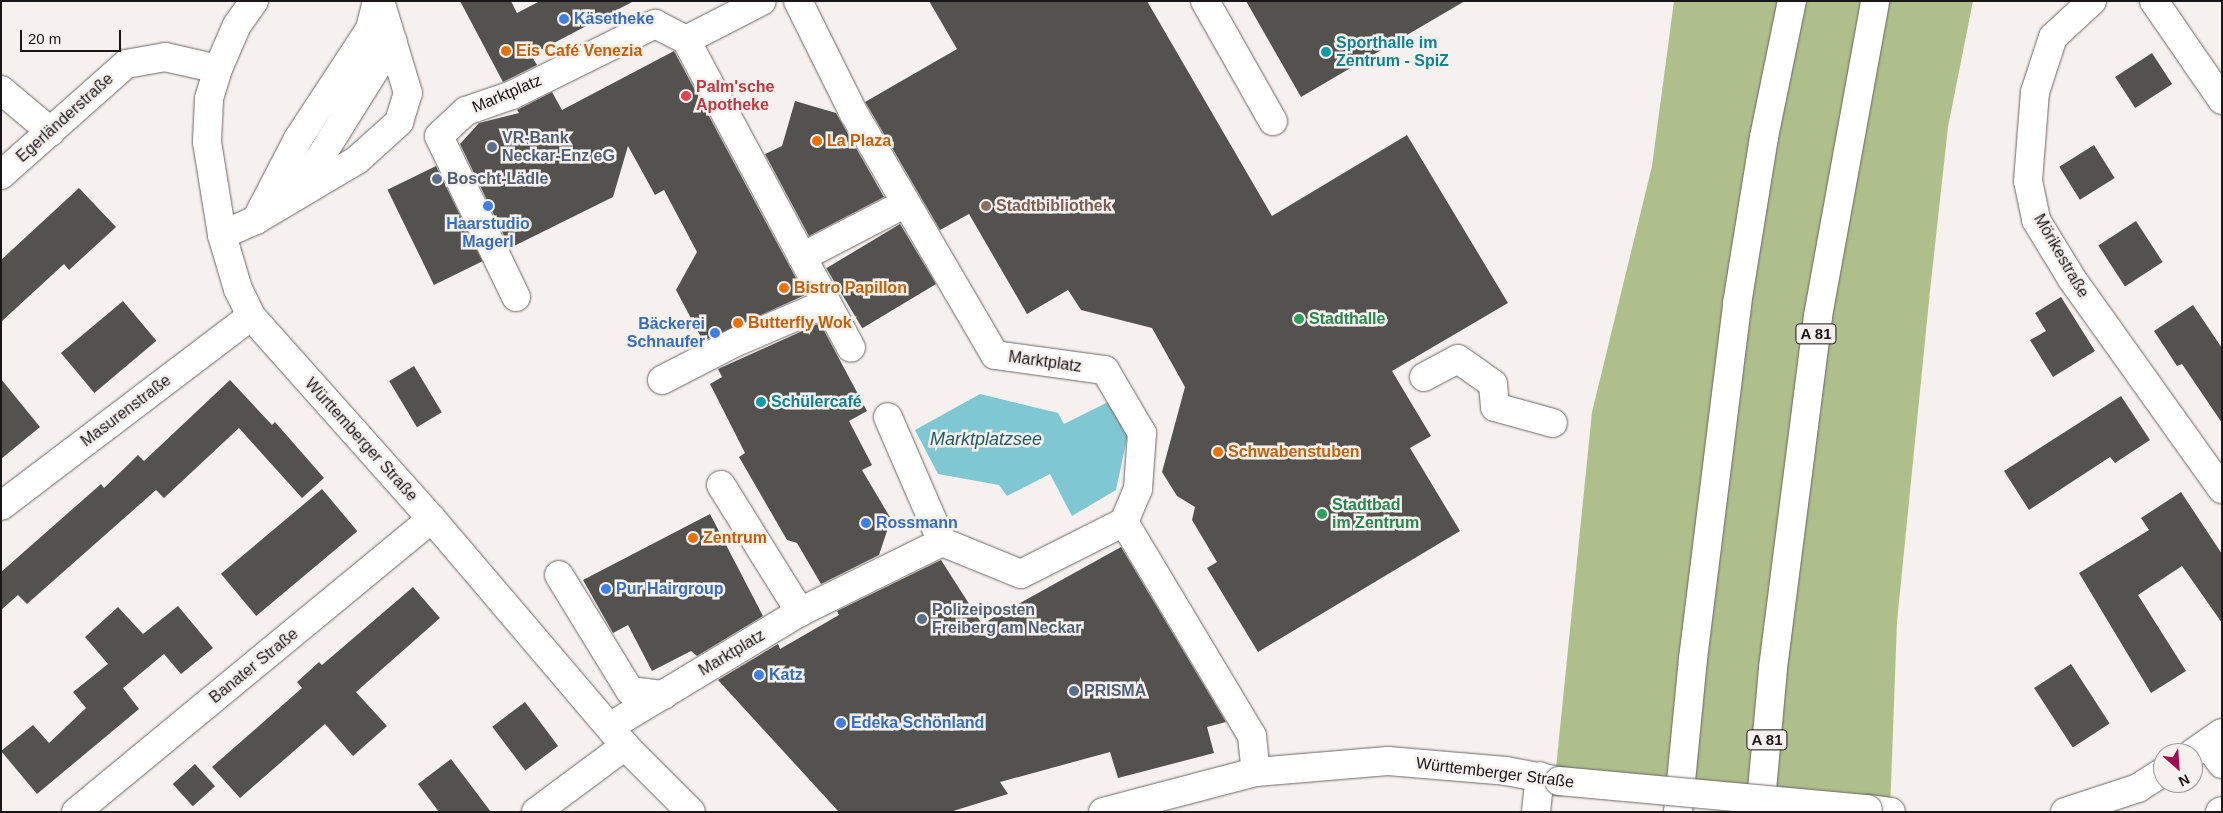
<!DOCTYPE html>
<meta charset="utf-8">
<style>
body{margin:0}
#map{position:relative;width:2223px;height:813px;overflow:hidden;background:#f6f1ee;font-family:Helvetica,sans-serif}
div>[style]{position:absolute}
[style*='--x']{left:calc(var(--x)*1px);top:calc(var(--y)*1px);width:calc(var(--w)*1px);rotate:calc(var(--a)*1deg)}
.forest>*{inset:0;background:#aebf8b}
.water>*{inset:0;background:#7fc7d2}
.building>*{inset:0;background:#54524e;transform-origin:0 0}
.roads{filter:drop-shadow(0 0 1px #6b6765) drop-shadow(0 0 1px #6b6765)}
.minor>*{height:28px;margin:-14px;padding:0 14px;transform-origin:14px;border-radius:14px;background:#fff}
.highway>*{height:28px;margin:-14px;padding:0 14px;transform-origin:14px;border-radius:14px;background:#fff}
.bridges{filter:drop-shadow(0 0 1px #6b6765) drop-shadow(0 0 1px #6b6765)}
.minor-bridge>*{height:28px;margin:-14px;padding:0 14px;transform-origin:14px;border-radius:14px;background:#fff}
.dots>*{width:14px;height:14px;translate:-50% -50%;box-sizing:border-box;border:2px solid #f6f1ee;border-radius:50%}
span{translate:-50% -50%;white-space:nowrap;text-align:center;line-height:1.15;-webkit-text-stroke:5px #f6f1ee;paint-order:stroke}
.shield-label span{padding:1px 4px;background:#f6f1ee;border:1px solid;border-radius:4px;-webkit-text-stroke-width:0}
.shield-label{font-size:15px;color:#181616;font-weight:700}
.shop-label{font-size:16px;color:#366cbe;font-weight:700}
.left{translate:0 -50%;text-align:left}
.right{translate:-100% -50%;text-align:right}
.culture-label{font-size:16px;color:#0d838f;font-weight:700}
.food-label{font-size:16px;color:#c56008;font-weight:700}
.health-label{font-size:16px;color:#be3a42;font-weight:700}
.street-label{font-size:16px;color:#181616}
.service-label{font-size:16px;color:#4e5e75;font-weight:700}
.education-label{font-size:16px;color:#785e54;font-weight:700}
.leisure-label{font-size:16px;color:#27864d;font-weight:700}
.water-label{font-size:18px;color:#1f5b64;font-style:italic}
.frame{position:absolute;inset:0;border:2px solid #181616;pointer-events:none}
.north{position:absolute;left:2153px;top:743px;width:50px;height:50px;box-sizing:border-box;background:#f6f1ee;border:1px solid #9d9998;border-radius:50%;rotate:154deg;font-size:14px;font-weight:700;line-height:20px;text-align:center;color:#181616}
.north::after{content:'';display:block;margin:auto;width:18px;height:22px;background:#a20e50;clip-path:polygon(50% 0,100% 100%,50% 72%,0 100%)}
.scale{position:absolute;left:20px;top:30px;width:101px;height:22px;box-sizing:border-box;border:2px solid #181616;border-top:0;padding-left:6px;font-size:15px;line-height:18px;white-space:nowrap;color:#181616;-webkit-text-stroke:4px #f6f1ee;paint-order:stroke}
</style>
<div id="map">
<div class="forest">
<div style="clip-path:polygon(1674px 1px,1973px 1px,1948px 127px,1930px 291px,1897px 622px,1890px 812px,1555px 778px,1592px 412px,1652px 166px)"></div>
</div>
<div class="water">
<div style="clip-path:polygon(980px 394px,1058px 413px,1064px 424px,1112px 400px,1129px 429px,1116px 490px,1072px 516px,1050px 474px,1007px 496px,999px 485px,938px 474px,915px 430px)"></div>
</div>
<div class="building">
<div style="clip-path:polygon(460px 1px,511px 1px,517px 13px,540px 1px,634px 1px,531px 55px,537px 65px,503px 82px)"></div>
<div style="clip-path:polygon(929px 1px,1147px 1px,1272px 216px,1407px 135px,1508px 303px,1392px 371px,1431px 436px,1410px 448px,1460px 531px,1258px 652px,1207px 568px,1217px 562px,1192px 520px,1195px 507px,1177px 496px,1162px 472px,1185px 387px,1152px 328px,1081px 310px,1068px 290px,1027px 314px,969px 214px,940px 230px,867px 105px,865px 102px,957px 49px)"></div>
<div style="clip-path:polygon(1246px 1px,1465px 1px,1301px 97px)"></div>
<div style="clip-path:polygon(674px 51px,805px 295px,703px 341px,676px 290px,697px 252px,664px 190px,655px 195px,628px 146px,613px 197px,510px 248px,460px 144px,479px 123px,519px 113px,517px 110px,552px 92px,562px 110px)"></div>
<div style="left:2152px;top:53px;width:37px;height:44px;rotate:57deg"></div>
<div style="clip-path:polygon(795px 101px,836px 113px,884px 197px,809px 236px,765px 154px,782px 146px)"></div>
<div style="left:2094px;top:145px;width:39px;height:41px;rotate:58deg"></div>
<div style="left:436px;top:166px;width:106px;height:54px;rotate:64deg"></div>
<div style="clip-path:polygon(79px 188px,116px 227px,69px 270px,64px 264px,1px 322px,1px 260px)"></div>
<div style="left:2136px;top:221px;width:49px;height:45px;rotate:57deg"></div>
<div style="left:900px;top:224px;width:70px;height:86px;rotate:59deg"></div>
<div style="clip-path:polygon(2061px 297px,2095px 351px,2053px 377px,2030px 340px,2046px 331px,2035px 313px)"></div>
<div style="left:123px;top:301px;width:52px;height:81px;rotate:50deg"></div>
<div style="clip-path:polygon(2193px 305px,2222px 348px,2222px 423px,2182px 364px,2177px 366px,2154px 331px)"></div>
<div style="clip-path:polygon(820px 323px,867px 411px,849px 421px,872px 465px,862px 470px,891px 519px,879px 555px,821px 584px,797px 543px,787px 540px,739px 457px,745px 453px,710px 384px,722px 377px,718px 369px)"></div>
<div style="left:414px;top:366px;width:54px;height:29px;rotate:59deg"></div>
<div style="clip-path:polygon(1px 379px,40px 427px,1px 459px)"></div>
<div style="clip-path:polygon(230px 380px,272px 425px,275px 422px,324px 478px,302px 498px,239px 428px,164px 498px,156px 490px,27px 604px,18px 595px,1px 610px,1px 572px,101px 484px,104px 488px,138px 455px,144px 461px)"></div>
<div style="clip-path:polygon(2121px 396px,2150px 440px,2115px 463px,2110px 457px,2029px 510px,2004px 471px)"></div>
<div style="left:322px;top:489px;width:55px;height:132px;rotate:50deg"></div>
<div style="clip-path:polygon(2181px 492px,2222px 554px,2222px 623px,2182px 566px,2138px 595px,2186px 671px,2151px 693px,2079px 573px,2149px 530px,2141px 518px)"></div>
<div style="clip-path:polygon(710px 514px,763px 616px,697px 656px,691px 651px,652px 671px,628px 625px,613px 633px,583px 580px)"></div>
<div style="clip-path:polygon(1121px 547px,1226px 722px,1207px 727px,1214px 753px,1118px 778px,1110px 752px,1000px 782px,1008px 794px,950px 812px,839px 812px,718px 680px,778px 644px,780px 649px,839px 615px,837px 611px,941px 560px,982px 624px)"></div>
<div style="clip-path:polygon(413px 587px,440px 618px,356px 692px,387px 726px,353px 756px,325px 724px,240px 798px,212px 767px,302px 688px,297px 682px,319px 662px,322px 665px)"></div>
<div style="clip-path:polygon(178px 606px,213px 648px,181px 674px,164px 654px,123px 688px,139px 709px,37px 794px,1px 751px,33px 725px,49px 743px,86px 708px,73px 692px,108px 664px,85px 637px,118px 607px,143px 634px)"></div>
<div style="left:2071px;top:664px;width:71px;height:44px;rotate:57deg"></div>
<div style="left:525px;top:702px;width:55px;height:41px;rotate:53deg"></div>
<div style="clip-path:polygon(451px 759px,491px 812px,439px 812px,418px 784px)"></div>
<div style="left:195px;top:764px;width:30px;height:30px;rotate:48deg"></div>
</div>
<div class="roads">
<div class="minor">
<div style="--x:254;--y:1;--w:29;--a:125"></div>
<div style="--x:237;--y:25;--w:48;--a:113.4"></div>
<div style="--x:218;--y:69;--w:31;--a:107"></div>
<div style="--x:209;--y:99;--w:43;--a:92.7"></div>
<div style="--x:207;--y:142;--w:94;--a:80.8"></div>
<div style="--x:222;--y:235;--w:56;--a:73.5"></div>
<div style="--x:238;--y:289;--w:30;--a:64"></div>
<div style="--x:251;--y:316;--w:272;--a:48.3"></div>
<div style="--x:432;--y:519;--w:298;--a:49.6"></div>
<div style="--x:625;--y:746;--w:93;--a:45"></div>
<div style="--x:798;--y:1;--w:124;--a:63.6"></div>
<div style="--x:853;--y:112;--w:281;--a:59.7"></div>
<div style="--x:995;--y:355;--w:111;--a:7.8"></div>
<div style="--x:1105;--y:370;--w:73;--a:59.6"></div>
<div style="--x:1142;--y:433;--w:56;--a:94.1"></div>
<div style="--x:1138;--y:489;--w:36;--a:113"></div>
<div style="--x:1124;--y:522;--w:115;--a:153.2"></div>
<div style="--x:1021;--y:574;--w:85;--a:-157.9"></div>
<div style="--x:942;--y:542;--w:136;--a:-113.4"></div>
<div style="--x:1205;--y:1;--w:138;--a:60.5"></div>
<div style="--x:2092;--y:1;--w:53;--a:137.3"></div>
<div style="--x:2053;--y:37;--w:58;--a:108.1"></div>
<div style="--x:2035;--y:92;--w:89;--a:94.5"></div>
<div style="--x:2028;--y:181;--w:40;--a:78"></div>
<div style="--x:2036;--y:220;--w:69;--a:58.6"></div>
<div style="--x:2072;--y:279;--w:258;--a:54.5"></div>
<div style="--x:2154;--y:1;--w:120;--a:55.5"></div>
<div style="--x:686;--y:40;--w:349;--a:61.8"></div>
<div style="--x:1;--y:90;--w:65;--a:40"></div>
<div style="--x:1;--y:175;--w:167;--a:-41.6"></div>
<div style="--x:126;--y:64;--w:40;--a:-10"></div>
<div style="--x:165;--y:57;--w:54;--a:12.8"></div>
<div style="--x:301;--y:188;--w:173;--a:-58"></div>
<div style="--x:256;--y:220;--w:91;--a:-62.6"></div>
<div style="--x:298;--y:139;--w:131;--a:-56.8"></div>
<div style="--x:370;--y:29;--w:29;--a:-76"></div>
<div style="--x:222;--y:235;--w:37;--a:-24"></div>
<div style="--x:256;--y:220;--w:117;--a:-30.7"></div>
<div style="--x:357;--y:160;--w:57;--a:-42.1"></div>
<div style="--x:399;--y:122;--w:30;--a:-73"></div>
<div style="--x:408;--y:93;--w:96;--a:-106.9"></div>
<div style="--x:802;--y:257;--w:117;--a:-27.4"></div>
<div style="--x:516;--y:297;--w:178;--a:-115.6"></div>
<div style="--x:439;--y:136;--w:37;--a:-43"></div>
<div style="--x:466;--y:111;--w:49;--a:-19.2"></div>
<div style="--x:512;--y:95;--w:160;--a:-26.4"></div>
<div style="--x:655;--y:24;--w:35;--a:27"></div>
<div style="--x:686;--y:40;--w:85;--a:-27.2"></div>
<div style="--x:1424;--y:377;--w:38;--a:-28"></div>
<div style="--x:1458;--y:359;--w:43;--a:35.5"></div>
<div style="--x:1493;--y:384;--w:23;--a:85"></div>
<div style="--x:1495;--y:407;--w:60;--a:15.4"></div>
<div style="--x:662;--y:380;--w:83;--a:-27.2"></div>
<div style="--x:736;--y:342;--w:97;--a:-23.1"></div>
<div style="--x:721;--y:485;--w:150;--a:58.1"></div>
<div style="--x:1;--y:506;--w:314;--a:-37.2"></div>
<div style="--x:1124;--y:522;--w:249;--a:59.1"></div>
<div style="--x:1252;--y:736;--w:36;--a:84"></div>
<div style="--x:559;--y:575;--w:136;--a:58.5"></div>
<div style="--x:630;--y:691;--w:34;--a:7"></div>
<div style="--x:611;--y:726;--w:221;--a:-31.1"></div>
<div style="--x:800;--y:612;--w:158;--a:-26.2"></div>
<div style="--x:2207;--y:744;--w:25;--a:53"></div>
<div style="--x:2193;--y:753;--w:35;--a:-35"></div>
<div style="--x:1868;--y:809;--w:23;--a:7"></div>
<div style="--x:76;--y:812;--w:461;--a:-39.5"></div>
<div style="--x:536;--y:812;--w:111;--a:-36.6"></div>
<div style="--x:1103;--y:812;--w:158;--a:-14.7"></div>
<div style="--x:1256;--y:772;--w:132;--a:-4.8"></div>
<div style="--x:1388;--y:761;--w:118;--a:4.8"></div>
<div style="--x:1506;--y:771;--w:54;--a:10.7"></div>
<div style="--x:1536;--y:812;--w:36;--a:-84"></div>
<div style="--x:2065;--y:812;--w:77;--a:-18.2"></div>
<div style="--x:2138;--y:788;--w:30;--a:-33"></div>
<div style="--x:2220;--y:812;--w:2;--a:-27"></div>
</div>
<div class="highway">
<div style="--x:1678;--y:812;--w:154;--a:-84.4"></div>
<div style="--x:1693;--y:659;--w:358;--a:-82.9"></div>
<div style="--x:1737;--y:304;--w:169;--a:-80.8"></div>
<div style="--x:1764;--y:137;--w:139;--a:-78.4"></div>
<div style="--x:1760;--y:812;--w:145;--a:-84.8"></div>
<div style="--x:1773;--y:668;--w:355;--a:-82.7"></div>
<div style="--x:1818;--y:316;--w:320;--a:-79.7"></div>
</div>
</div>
<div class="bridges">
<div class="minor-bridge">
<div style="--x:1559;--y:781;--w:310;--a:5.2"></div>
</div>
</div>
<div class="dots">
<div style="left:564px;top:19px;background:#3f7fe0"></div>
<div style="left:506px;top:51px;background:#e8710a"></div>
<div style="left:1326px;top:52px;background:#0f9aa8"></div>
<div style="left:686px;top:96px;background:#e0444e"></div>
<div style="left:817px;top:141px;background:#e8710a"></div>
<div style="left:492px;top:147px;background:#5c6f8a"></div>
<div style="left:437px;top:179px;background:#5c6f8a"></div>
<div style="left:488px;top:206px;background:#3f7fe0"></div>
<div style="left:986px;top:206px;background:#8d6e63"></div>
<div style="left:784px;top:288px;background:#e8710a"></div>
<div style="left:1299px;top:319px;background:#2e9e5b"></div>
<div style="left:738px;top:323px;background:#e8710a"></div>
<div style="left:715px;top:333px;background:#3f7fe0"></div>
<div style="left:761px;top:402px;background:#0f9aa8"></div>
<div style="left:1218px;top:452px;background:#e8710a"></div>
<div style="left:1322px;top:514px;background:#2e9e5b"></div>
<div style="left:866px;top:523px;background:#3f7fe0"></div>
<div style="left:693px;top:538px;background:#e8710a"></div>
<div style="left:606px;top:589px;background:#3f7fe0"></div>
<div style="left:922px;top:619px;background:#5c6f8a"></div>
<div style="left:759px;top:675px;background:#3f7fe0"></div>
<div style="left:1074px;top:691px;background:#5c6f8a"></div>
<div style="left:841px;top:723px;background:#3f7fe0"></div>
</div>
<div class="shield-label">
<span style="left:1816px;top:334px">A 81</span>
<span style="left:1767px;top:740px">A 81</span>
</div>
<div class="shop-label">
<span class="left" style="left:574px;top:19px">Käsetheke</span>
<span style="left:488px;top:233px">Haarstudio<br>Magerl</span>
<span class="right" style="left:705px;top:333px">Bäckerei<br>Schnaufer</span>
<span class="left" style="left:876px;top:523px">Rossmann</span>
<span class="left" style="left:616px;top:589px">Pur Hairgroup</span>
<span class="left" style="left:769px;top:675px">Katz</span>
<span class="left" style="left:851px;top:723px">Edeka Schönland</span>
</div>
<div class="culture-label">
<span class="left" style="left:1336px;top:52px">Sporthalle im<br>Zentrum - SpiZ</span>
<span class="left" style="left:771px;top:402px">Schülercafé</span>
</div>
<div class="food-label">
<span class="left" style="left:516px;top:51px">Eis Café Venezia</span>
<span class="left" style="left:827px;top:141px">La Plaza</span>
<span class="left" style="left:794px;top:288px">Bistro Papillon</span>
<span class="left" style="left:748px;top:323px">Butterfly Wok</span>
<span class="left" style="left:1228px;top:452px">Schwabenstuben</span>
<span class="left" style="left:703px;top:538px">Zentrum</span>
</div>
<div class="health-label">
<span class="left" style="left:696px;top:96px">Palm'sche<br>Apotheke</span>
</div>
<div class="street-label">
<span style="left:507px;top:94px;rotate:-23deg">Marktplatz</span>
<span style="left:65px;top:118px;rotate:-42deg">Egerländerstraße</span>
<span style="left:2061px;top:256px;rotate:60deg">Mörikestraße</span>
<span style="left:1045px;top:362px;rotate:8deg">Marktplatz</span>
<span style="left:126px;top:411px;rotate:-37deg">Masurenstraße</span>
<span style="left:361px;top:440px;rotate:48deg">Württemberger Straße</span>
<span style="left:732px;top:653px;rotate:-31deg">Marktplatz</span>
<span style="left:254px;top:666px;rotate:-39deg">Banater Straße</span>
<span style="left:1495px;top:773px;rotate:7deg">Württemberger Straße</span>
</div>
<div class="service-label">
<span class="left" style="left:502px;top:147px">VR-Bank<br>Neckar-Enz eG</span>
<span class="left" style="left:447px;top:179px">Boscht-Lädle</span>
<span class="left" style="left:932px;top:619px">Polizeiposten<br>Freiberg am Neckar</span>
<span class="left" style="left:1084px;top:691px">PRISMA</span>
</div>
<div class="education-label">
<span class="left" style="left:996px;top:206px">Stadtbibliothek</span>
</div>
<div class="leisure-label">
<span class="left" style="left:1309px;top:319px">Stadthalle</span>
<span class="left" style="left:1332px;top:514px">Stadtbad<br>im Zentrum</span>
</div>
<div class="water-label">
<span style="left:986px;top:439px">Marktplatzsee</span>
</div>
<div class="frame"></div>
<div class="north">N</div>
<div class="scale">20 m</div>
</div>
